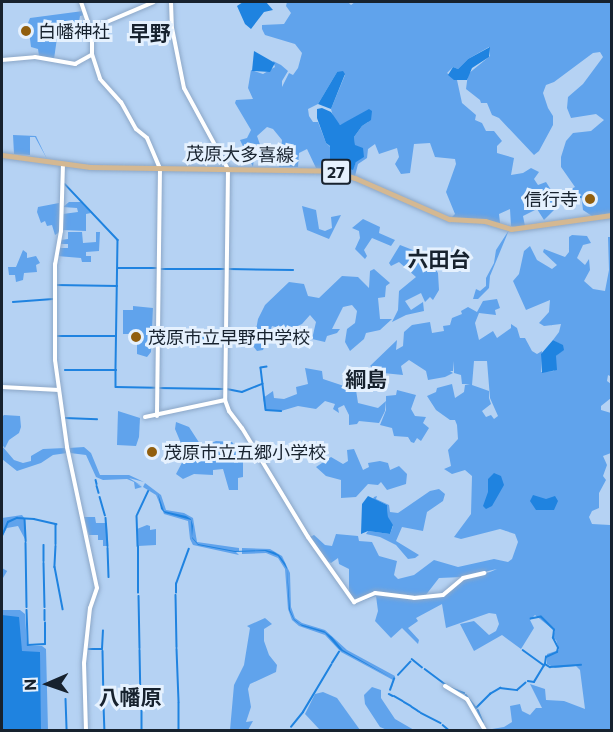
<!DOCTYPE html>
<meta charset="utf-8">
<style>
body{margin:0}
#map{position:relative;width:613px;height:732px;overflow:hidden;background:#b5d2f3;font-family:Commissioner,"Noto Sans JP",sans-serif}
div>[style]{position:absolute}
[style*='--x']{left:calc(var(--x)*1px);top:calc(var(--y)*1px);width:calc(var(--w)*1px);rotate:calc(var(--a)*1deg)}
.green>*{inset:0;background:#60a3ec;transform-origin:0 0}
.water>*{inset:0;background:#1f83e0}
.stream>*{height:1.5px;margin:-0.75px;padding:0 0.75px;transform-origin:0.75px;border-radius:0.75px;background:#1f83e0}
.roads{filter:drop-shadow(0 0 2px #8ca7c7) drop-shadow(0 0 2px #8ca7c7)}
.tertiary>*{height:4px;margin:-2px;padding:0 2px;transform-origin:2px;border-radius:2px;background:#fff}
.primary>*{height:5px;margin:-2.5px;padding:0 2.5px;transform-origin:2.5px;border-radius:2.5px;background:#d4b892}
.dots>*{width:16px;height:16px;translate:-50% -50%;box-sizing:border-box;border:3px solid #e5f1fe;border-radius:50%}
span{translate:-50% -50%;white-space:nowrap;text-align:center;line-height:1.15;-webkit-text-stroke:6px #e5f1fe;paint-order:stroke}
.shield-label span{padding:2px 4px;background:#e5f1fe;border:2px solid;border-radius:4px;-webkit-text-stroke-width:0}
.shield-label{font-size:16px;color:#17222e;font-weight:700}
.poi-label{font-size:18px;color:#17222e}
.left{translate:0 -50%;text-align:left}
.right{translate:-100% -50%;text-align:right}
.street-label{font-size:18px;color:#17222e}
.quarter-label{font-size:21px;color:#17222e;font-weight:700}
.frame{position:absolute;inset:0;border:3px solid #17222e;pointer-events:none}
.north{position:absolute;left:18px;top:654px;width:60px;height:60px;-webkit-text-stroke:4px #e5f1fe;paint-order:stroke;rotate:268deg;font-size:16px;font-weight:700;line-height:24px;text-align:center;color:#17222e}
.north::after{content:'';display:block;margin:auto;width:21px;height:27px;background:#17222e;clip-path:polygon(50% 0,100% 100%,50% 72%,0 100%)}
</style>
<div id="map">
<div class="green">
<div style="clip-path:polygon(evenodd,287px 2px,348px 2px,351px 5px,355px 2px,611px 2px,611px 213px,592px 216px,583px 210px,581px 194px,562px 204px,558px 199px,572px 193px,571px 189px,575px 187px,561px 167px,561px 157px,566px 141px,573px 133px,591px 131px,604px 120px,596px 114px,571px 118px,567px 108px,568px 97px,583px 84px,603px 57px,600px 52px,593px 53px,554px 82px,546px 85px,543px 93px,548px 108px,553px 116px,553px 125px,539px 151px,534px 155px,499px 118px,492px 115px,487px 103px,481px 103px,480px 100px,466px 89px,468px 74px,490px 56px,489px 47px,468px 59px,458px 69px,453px 67px,447px 73px,457px 80px,462px 103px,476px 115px,475px 120px,482px 123px,486px 131px,494px 131px,502px 141px,497px 146px,497px 153px,514px 158px,511px 175px,523px 173px,531px 168px,539px 172px,534px 179px,538px 185px,546px 182px,560px 204px,544px 220px,537px 209px,523px 216px,525px 226px,516px 227px,511px 226px,510px 209px,499px 214px,500px 223px,451px 218px,455px 214px,446px 192px,456px 164px,455px 159px,435px 157px,430px 143px,414px 144px,410px 173px,401px 174px,395px 164px,399px 157px,397px 148px,379px 154px,375px 144px,368px 149px,367px 158px,358px 164px,355px 176px,338px 170px,316px 168px,307px 149px,299px 153px,298px 167px,279px 167px,282px 140px,273px 129px,267px 127px,257px 136px,264px 156px,254px 158px,253px 167px,240px 140px,247px 138px,251px 130px,235px 103px,236px 100px,253px 99px,248px 88px,251px 70px,263px 74px,275px 67px,273px 61px,281px 65px,288px 71px,282px 81px,282px 87px,289px 73px,293px 75px,298px 68px,302px 53px,295px 44px,265px 35px,262px 29px,262px 25px,284px 24px,291px 13px,286px 6px,287px 2px,337px 72px,345px 75px,331px 109px,334px 120px,340px 125px,356px 118px,368px 122px,362px 126px,354px 137px,356px 162px,353px 168px,326px 143px,318px 122px,313px 122px,309px 116px,308px 109px,318px 104px,337px 72px)"></div>
<div style="clip-path:polygon(83px 11px,85px 15px,80px 16px,79px 22px,86px 22px,87px 26px,77px 26px,70px 30px,71px 33px,57px 38px,54px 59px,39px 56px,38px 49px,31px 47px,28px 23px,30px 18px)"></div>
<div style="clip-path:polygon(13px 135px,36px 136px,47px 159px,35px 137px,30px 137px,30px 155px,14px 154px)"></div>
<div style="clip-path:polygon(69px 202px,81px 202px,91px 213px,86px 214px,86px 231px,63px 230px,63px 214px,78px 212px,77px 208px,63px 207px)"></div>
<div style="clip-path:polygon(59px 203px,60px 232px,55px 235px,52px 225px,47px 226px,45px 221px,41px 223px,37px 212px,38px 207px)"></div>
<div style="clip-path:polygon(302px 206px,316px 210px,319px 229px,325px 231px,332px 228px,331px 217px,341px 215px,329px 239px,307px 230px)"></div>
<div style="clip-path:polygon(363px 219px,380px 227px,379px 233px,395px 240px,391px 246px,372px 238px,364px 250px,367px 256px,365px 259px,355px 249px,360px 238px,359px 231px,352px 228px)"></div>
<div style="clip-path:polygon(509px 230px,490px 276px,489px 288px,478px 299px,473px 299px,476px 289px,480px 291px,486px 286px,486px 278px,494px 263px,496px 250px)"></div>
<div style="clip-path:polygon(68px 232px,82px 232px,83px 243px,96px 242px,96px 232px,100px 232px,99px 251px,86px 252px,86px 256px,91px 256px,91px 262px,82px 262px,81px 258px,57px 256px,59px 248px,68px 248px,68px 244px,60px 244px,61px 240px,68px 239px)"></div>
<div style="clip-path:polygon(evenodd,572px 235px,587px 236px,591px 243px,583px 245px,577px 258px,585px 265px,589px 259px,590px 270px,584px 281px,593px 289px,605px 291px,609px 270px,608px 237px,611px 237px,612px 377px,608px 375px,607px 381px,611px 384px,611px 398px,601px 406px,601px 410px,611px 413px,611px 453px,603px 456px,607px 465px,603px 476px,606px 480px,599px 493px,599px 508px,592px 511px,589px 517px,592px 524px,610px 525px,611px 531px,611px 730px,486px 730px,504px 727px,512px 722px,510px 706px,520px 704px,522px 711px,530px 715px,536px 708px,542px 708px,530px 684px,545px 689px,546px 700px,564px 701px,585px 709px,580px 670px,576px 666px,555px 668px,547px 664px,547px 654px,559px 650px,556px 640px,552px 638px,555px 631px,535px 615px,530px 620px,534px 628px,521px 649px,502px 635px,474px 651px,460px 624px,474px 621px,489px 635px,496px 631px,499px 624px,496px 614px,489px 613px,446px 628px,442px 604px,416px 618px,418px 621px,408px 628px,419px 640px,418px 644px,402px 628px,391px 638px,375px 621px,378px 611px,376px 596px,356px 603px,349px 594px,349px 569px,339px 564px,338px 558px,331px 563px,326px 561px,310px 537px,314px 535px,325px 545px,332px 546px,336px 534px,358px 536px,359px 541px,372px 542px,379px 556px,397px 561px,394px 575px,398px 579px,414px 575px,434px 560px,458px 567px,494px 559px,508px 562px,512px 559px,518px 542px,515px 534px,500px 529px,461px 539px,454px 537px,471px 514px,472px 476px,465px 470px,452px 474px,444px 469px,451px 466px,448px 450px,458px 439px,457px 425px,455px 420px,450px 420px,436px 410px,427px 396px,436px 392px,437px 388px,452px 384px,455px 398px,464px 392px,465px 385px,470px 384px,462px 384px,461px 375px,454px 373px,454px 361px,453px 371px,450px 371px,453px 373px,445px 377px,428px 380px,426px 371px,409px 360px,401px 366px,403px 375px,383px 373px,370px 366px,397px 340px,396px 350px,403px 346px,404px 332px,412px 325px,430px 322px,432px 333px,444px 331px,443px 326px,450px 325px,452px 318px,462px 314px,461px 311px,468px 307px,477px 312px,483px 301px,497px 299px,500px 308px,495px 310px,496px 315px,479px 313px,475px 323px,479px 340px,493px 331px,497px 338px,511px 328px,511px 324px,517px 328px,520px 338px,525px 338px,532px 351px,537px 354px,542px 351px,541px 372px,554px 371px,556px 356px,563px 350px,560px 344px,553px 340px,559px 332px,561px 324px,544px 326px,539px 323px,549px 312px,550px 300px,526px 310px,513px 281px,519px 274px,524px 251px,530px 246px,537px 260px,552px 269px,557px 265px,543px 252px,544px 249px,565px 257px,569px 252px,569px 237px,572px 235px,474px 361px,487px 361px,490px 398px,498px 416px,494px 419px,491px 415px,486px 417px,482px 411px,491px 404px,489px 398px,489px 391px,472px 385px,474px 361px,572px 235px,497px 569px,490px 572px,466px 578px,445px 596px,425px 596px,439px 578px,462px 577px,497px 569px)"></div>
<div style="clip-path:polygon(400px 245px,423px 254px,433px 265px,438px 273px,439px 290px,433px 300px,430px 297px,425px 302px,421px 293px,405px 301px,411px 310px,423px 302px,424px 311px,406px 315px,392px 322px,398px 310px,399px 291px,416px 277px,399px 262px,391px 266px,389px 263px)"></div>
<div style="clip-path:polygon(23px 250px,27px 253px,27px 258px,36px 256px,40px 263px,36px 265px,37px 272px,24px 273px,23px 280px,16px 282px,15px 275px,9px 275px,8px 267px,16px 267px)"></div>
<div style="clip-path:polygon(374px 269px,390px 283px,386px 286px,385px 297px,378px 298px,380px 319px,392px 319px,380px 330px,366px 333px,364px 339px,350px 351px,345px 342px,347px 329px,355px 323px,357px 311px,352px 305px,343px 307px,332px 329px,340px 329px,337px 333px,327px 336px,325px 342px,312px 339px,316px 322px,310px 315px,302px 324px,291px 329px,289px 336px,284px 324px,279px 328px,272px 326px,263px 350px,257px 351px,253px 346px,258px 319px,265px 305px,289px 282px,304px 284px,308px 296px,319px 298px,342px 276px,358px 277px,369px 288px,370px 271px)"></div>
<div style="clip-path:polygon(133px 306px,153px 308px,151px 352px,147px 357px,137px 354px,137px 334px,123px 334px,123px 310px,133px 310px)"></div>
<div style="clip-path:polygon(305px 368px,322px 371px,323px 379px,356px 390px,358px 403px,378px 408px,386px 401px,385px 411px,379px 423px,359px 421px,357px 424px,349px 425px,349px 415px,344px 405px,338px 408px,339px 413px,333px 409px,335px 404px,325px 401px,316px 409px,298px 406px,281px 411px,266px 411px,263px 398px,273px 391px,274px 398px,284px 399px,297px 394px,296px 387px,308px 384px)"></div>
<div style="clip-path:polygon(397px 390px,416px 395px,411px 409px,415px 416px,426px 417px,423px 423px,429px 428px,421px 441px,417px 438px,414px 443px,411px 442px,408px 437px,394px 436px,392px 428px,380px 425px,386px 410px,386px 396px,396px 395px)"></div>
<div style="clip-path:polygon(118px 411px,140px 418px,139px 437px,136px 446px,117px 445px)"></div>
<div style="clip-path:polygon(4px 415px,20px 416px,21px 427px,19px 433px,9px 440px,5px 448px,2px 445px,2px 417px)"></div>
<div style="clip-path:polygon(176px 422px,189px 427px,202px 447px,216px 441px,232px 442px,237px 448px,249px 442px,243px 448px,243px 477px,238px 478px,238px 490px,229px 490px,223px 469px,213px 470px,213px 475px,194px 474px,183px 479px,176px 474px,186px 455px,175px 429px)"></div>
<div style="clip-path:polygon(2px 446px,14px 460px,23px 463px,31px 461px,31px 456px,43px 449px,65px 448px,67px 453px,53px 455px,41px 463px,17px 471px,2px 459px)"></div>
<div style="clip-path:polygon(84px 447px,91px 453px,100px 475px,129px 475px,144px 482px,129px 478px,142px 486px,136px 483px,142px 487px,135px 489px,134px 482px,127px 479px,103px 480px,96px 477px,86px 455px,70px 453px,69px 448px)"></div>
<div style="clip-path:polygon(354px 449px,363px 470px,369px 467px,368px 463px,380px 461px,388px 463px,390px 470px,399px 466px,407px 474px,406px 484px,387px 490px,381px 482px,378px 485px,368px 484px,356px 497px,341px 498px,341px 480px,326px 476px,316px 467px,331px 457px,343px 464px,348px 461px,347px 450px)"></div>
<div style="clip-path:polygon(145px 483px,161px 495px,166px 510px,184px 513px,193px 518px,197px 542px,239px 548px,239px 551px,235px 551px,239px 555px,193px 545px,190px 539px,188px 521px,164px 514px,156px 495px,143px 487px)"></div>
<div style="clip-path:polygon(439px 489px,445px 494px,443px 501px,427px 512px,423px 531px,402px 527px,396px 541px,419px 555px,415px 558px,408px 559px,396px 545px,380px 537px,366px 534px,368px 531px,390px 534px,393px 526px,388px 518px,387px 505px,373px 499px,374px 497px,377px 496px,376px 499px,389px 505px,390px 512px,398px 513px,430px 491px)"></div>
<div style="clip-path:polygon(22px 515px,25px 519px,26px 541px,18px 526px,7px 528px,2px 537px,2px 518px)"></div>
<div style="clip-path:polygon(84px 517px,95px 517px,96px 523px,107px 523px,108px 546px,103px 546px,103px 540px,98px 540px,98px 535px,89px 535px)"></div>
<div style="clip-path:polygon(147px 525px,150px 526px,150px 530px,156px 529px,156px 545px,138px 546px,137px 529px)"></div>
<div style="clip-path:polygon(242px 548px,270px 549px,282px 556px,290px 573px,291px 607px,295px 618px,302px 623px,325px 630px,347px 650px,395px 676px,391px 691px,393px 680px,341px 652px,325px 635px,299px 626px,292px 620px,288px 609px,285px 569px,278px 558px,266px 553px,242px 554px)"></div>
<div style="left:2px;top:568px;width:6px;height:40px;rotate:31deg"></div>
<div style="clip-path:polygon(2px 610px,20px 610px,25px 614px,27px 646px,42px 646px,46px 649px,48px 730px,2px 730px)"></div>
<div style="clip-path:polygon(265px 618px,272px 624px,264px 629px,264px 641px,269px 655px,277px 665px,276px 672px,250px 684px,248px 689px,251px 707px,246px 722px,253px 721px,248px 730px,230px 730px,234px 685px,244px 665px,250px 628px,247px 626px)"></div>
<div style="clip-path:polygon(372px 687px,381px 690px,381px 698px,395px 719px,414px 730px,387px 730px,380px 727px,365px 704px,364px 695px)"></div>
<div style="clip-path:polygon(323px 692px,337px 698px,360px 730px,320px 730px,305px 714px,315px 694px)"></div>
</div>
<div class="water">
<div style="clip-path:polygon(243px 2px,266px 2px,273px 10px,264px 12px,251px 29px,245px 24px,237px 6px)"></div>
<div style="clip-path:polygon(490px 47px,489px 57px,472px 68px,467px 80px,454px 80px,448px 75px,453px 67px,458px 69px,468px 59px)"></div>
<div style="clip-path:polygon(254px 51px,275px 63px,270px 72px,252px 71px)"></div>
<div style="clip-path:polygon(343px 71px,345px 74px,331px 109px,318px 104px,337px 72px)"></div>
<div style="clip-path:polygon(322px 108px,331px 112px,340px 125px,369px 109px,372px 111px,371px 120px,362px 126px,354px 137px,355px 145px,363px 148px,364px 157px,356px 162px,353px 170px,330px 162px,330px 146px,326px 143px,317px 118px,317px 109px)"></div>
<div style="clip-path:polygon(553px 340px,563px 345px,564px 350px,556px 356px,557px 370px,542px 373px,541px 354px)"></div>
<div style="clip-path:polygon(494px 473px,501px 476px,504px 485px,492px 506px,486px 509px,483px 506px,488px 492px,488px 479px)"></div>
<div style="clip-path:polygon(144px 485px,158px 494px,164px 511px,186px 516px,191px 519px,193px 526px,192px 537px,198px 544px,235px 551px,266px 550px,274px 552px,279px 555px,285px 563px,287px 568px,290px 610px,294px 619px,300px 624px,324px 631px,332px 637px,343px 650px,392px 678px,340px 650px,325px 633px,302px 626px,294px 620px,289px 610px,287px 569px,278px 556px,265px 551px,235px 552px,198px 545px,192px 538px,191px 520px,165px 513px,161px 509px,158px 494px)"></div>
<div style="clip-path:polygon(533px 495px,546px 499px,555px 496px,558px 501px,554px 510px,536px 510px,530px 501px)"></div>
<div style="clip-path:polygon(368px 496px,387px 505px,388px 517px,393px 525px,390px 534px,368px 531px,361px 534px,362px 504px)"></div>
<div style="clip-path:polygon(2px 615px,19px 617px,22px 651px,40px 652px,41px 730px,2px 730px)"></div>
</div>
<div class="stream">
<div style="--x:65;--y:184;--w:77;--a:46.6"></div>
<div style="--x:118;--y:240;--w:129;--a:90.9"></div>
<div style="--x:565;--y:204;--w:17;--a:-24"></div>
<div style="--x:118;--y:268;--w:38;--a:0"></div>
<div style="--x:160;--y:269;--w:64;--a:0"></div>
<div style="--x:229;--y:269;--w:64;--a:0.9"></div>
<div style="--x:56;--y:285;--w:61;--a:0.9"></div>
<div style="--x:13;--y:302;--w:40;--a:-4.3"></div>
<div style="--x:58;--y:336;--w:58;--a:0"></div>
<div style="--x:159;--y:337;--w:65;--a:0.9"></div>
<div style="--x:267;--y:367;--w:6;--a:171"></div>
<div style="--x:261;--y:368;--w:42;--a:83.2"></div>
<div style="--x:266;--y:410;--w:15;--a:4"></div>
<div style="--x:65;--y:370;--w:51;--a:0"></div>
<div style="--x:116;--y:370;--w:17;--a:90"></div>
<div style="--x:116;--y:387;--w:39;--a:1"></div>
<div style="--x:158;--y:388;--w:65;--a:0.9"></div>
<div style="--x:227;--y:389;--w:15;--a:11"></div>
<div style="--x:242;--y:392;--w:22;--a:-22"></div>
<div style="--x:65;--y:418;--w:32;--a:2"></div>
<div style="--x:96;--y:480;--w:4;--a:76"></div>
<div style="--x:97;--y:486;--w:7;--a:74"></div>
<div style="--x:100;--y:497;--w:19;--a:74"></div>
<div style="--x:137;--y:515;--w:26;--a:-65"></div>
<div style="--x:137;--y:516;--w:30;--a:88"></div>
<div style="--x:106;--y:518;--w:28;--a:86"></div>
<div style="--x:25;--y:519;--w:22;--a:87"></div>
<div style="--x:2;--y:536;--w:15;--a:-67"></div>
<div style="--x:8;--y:522;--w:10;--a:-24"></div>
<div style="--x:17;--y:518;--w:17;--a:3"></div>
<div style="--x:34;--y:519;--w:23;--a:13"></div>
<div style="--x:56;--y:524;--w:20;--a:90"></div>
<div style="--x:26;--y:543;--w:64;--a:89.1"></div>
<div style="--x:44;--y:545;--w:16;--a:90"></div>
<div style="--x:56;--y:546;--w:21;--a:93"></div>
<div style="--x:55;--y:567;--w:43;--a:79.2"></div>
<div style="--x:108;--y:548;--w:29;--a:88"></div>
<div style="--x:44;--y:563;--w:44;--a:88.7"></div>
<div style="--x:138;--y:593;--w:46;--a:-90"></div>
<div style="--x:176;--y:593;--w:9;--a:-90"></div>
<div style="--x:176;--y:584;--w:37;--a:-70"></div>
<div style="--x:176;--y:595;--w:52;--a:88.9"></div>
<div style="--x:139;--y:596;--w:52;--a:88.9"></div>
<div style="--x:27;--y:610;--w:35;--a:88"></div>
<div style="--x:28;--y:645;--w:17;--a:-3"></div>
<div style="--x:45;--y:644;--w:21;--a:-90"></div>
<div style="--x:45;--y:610;--w:10;--a:90"></div>
<div style="--x:88;--y:649;--w:14;--a:0"></div>
<div style="--x:102;--y:649;--w:18;--a:-87"></div>
<div style="--x:177;--y:649;--w:53;--a:87.8"></div>
<div style="--x:140;--y:650;--w:53;--a:88.9"></div>
<div style="--x:523;--y:650;--w:26;--a:36"></div>
<div style="--x:103;--y:651;--w:53;--a:88.9"></div>
<div style="--x:412;--y:659;--w:13;--a:39"></div>
<div style="--x:332;--y:663;--w:13;--a:-58"></div>
<div style="--x:545;--y:664;--w:6;--a:31"></div>
<div style="--x:550;--y:667;--w:31;--a:-4"></div>
<div style="--x:425;--y:669;--w:25;--a:37"></div>
<div style="--x:398;--y:675;--w:18;--a:-47"></div>
<div style="--x:528;--y:681;--w:6;--a:9"></div>
<div style="--x:534;--y:682;--w:21;--a:-59"></div>
<div style="--x:545;--y:664;--w:7;--a:-82"></div>
<div style="--x:546;--y:657;--w:12;--a:-24"></div>
<div style="--x:557;--y:652;--w:4;--a:-76"></div>
<div style="--x:558;--y:648;--w:11;--a:-117"></div>
<div style="--x:553;--y:638;--w:8;--a:-83"></div>
<div style="--x:554;--y:630;--w:18;--a:-135"></div>
<div style="--x:541;--y:617;--w:10;--a:169"></div>
<div style="--x:451;--y:688;--w:14;--a:21"></div>
<div style="--x:390;--y:690;--w:12;--a:-70"></div>
<div style="--x:389;--y:694;--w:4;--a:27"></div>
<div style="--x:466;--y:695;--w:16;--a:52"></div>
<div style="--x:394;--y:696;--w:10;--a:29"></div>
<div style="--x:66;--y:699;--w:31;--a:88"></div>
<div style="--x:404;--y:702;--w:8;--a:30"></div>
<div style="--x:179;--y:703;--w:27;--a:90"></div>
<div style="--x:142;--y:704;--w:26;--a:90"></div>
<div style="--x:104;--y:705;--w:25;--a:88"></div>
<div style="--x:412;--y:707;--w:6;--a:31"></div>
<div style="--x:476;--y:708;--w:20;--a:-45"></div>
<div style="--x:490;--y:694;--w:12;--a:-31"></div>
<div style="--x:500;--y:688;--w:17;--a:7"></div>
<div style="--x:517;--y:690;--w:11;--a:-41"></div>
<div style="--x:478;--y:710;--w:13;--a:67"></div>
<div style="--x:418;--y:711;--w:2;--a:27"></div>
<div style="--x:421;--y:713;--w:22;--a:27"></div>
<div style="--x:443;--y:725;--w:8;--a:40"></div>
<div style="--x:291;--y:727;--w:19;--a:-51"></div>
<div style="--x:303;--y:712;--w:55;--a:-59.2"></div>
</div>
<div class="roads">
<div class="tertiary">
<div style="--x:81;--y:2;--w:34;--a:71"></div>
<div style="--x:92;--y:34;--w:20;--a:90"></div>
<div style="--x:92;--y:54;--w:26;--a:72"></div>
<div style="--x:100;--y:79;--w:31;--a:48"></div>
<div style="--x:121;--y:102;--w:31;--a:61"></div>
<div style="--x:136;--y:129;--w:14;--a:39"></div>
<div style="--x:147;--y:138;--w:33;--a:67"></div>
<div style="--x:160;--y:168;--w:248;--a:90.7"></div>
<div style="--x:171;--y:2;--w:26;--a:88"></div>
<div style="--x:172;--y:28;--w:61;--a:78.7"></div>
<div style="--x:184;--y:88;--w:92;--a:61.5"></div>
<div style="--x:228;--y:169;--w:231;--a:90.7"></div>
<div style="--x:225;--y:400;--w:12;--a:70"></div>
<div style="--x:229;--y:411;--w:21;--a:53"></div>
<div style="--x:242;--y:428;--w:127;--a:58.8"></div>
<div style="--x:308;--y:537;--w:80;--a:54.7"></div>
<div style="--x:354;--y:602;--w:23;--a:-23"></div>
<div style="--x:375;--y:593;--w:39;--a:7"></div>
<div style="--x:414;--y:598;--w:29;--a:-6"></div>
<div style="--x:443;--y:595;--w:26;--a:-40"></div>
<div style="--x:463;--y:578;--w:22;--a:-13"></div>
<div style="--x:92;--y:34;--w:14;--a:-45"></div>
<div style="--x:102;--y:24;--w:56;--a:-22.9"></div>
<div style="--x:2;--y:60;--w:33;--a:-5"></div>
<div style="--x:35;--y:57;--w:41;--a:9.9"></div>
<div style="--x:75;--y:64;--w:18;--a:-29"></div>
<div style="--x:63;--y:164;--w:67;--a:91.7"></div>
<div style="--x:61;--y:231;--w:34;--a:100"></div>
<div style="--x:55;--y:264;--w:96;--a:90"></div>
<div style="--x:55;--y:360;--w:88;--a:82.1"></div>
<div style="--x:67;--y:447;--w:144;--a:78"></div>
<div style="--x:97;--y:588;--w:21;--a:109"></div>
<div style="--x:90;--y:608;--w:55;--a:96.2"></div>
<div style="--x:84;--y:663;--w:67;--a:88.3"></div>
<div style="--x:2;--y:387;--w:57;--a:3"></div>
<div style="--x:145;--y:417;--w:82;--a:-12"></div>
<div style="--x:445;--y:686;--w:26;--a:31"></div>
<div style="--x:467;--y:699;--w:36;--a:60"></div>
</div>
<div class="primary">
<div style="--x:2;--y:155;--w:89;--a:7.8"></div>
<div style="--x:90;--y:167;--w:242;--a:0.9"></div>
<div style="--x:332;--y:171;--w:24;--a:17"></div>
<div style="--x:355;--y:178;--w:103;--a:23.6"></div>
<div style="--x:449;--y:219;--w:36;--a:3"></div>
<div style="--x:485;--y:221;--w:27;--a:17"></div>
<div style="--x:511;--y:229;--w:102;--a:-7.9"></div>
</div>
</div>
<div class="dots">
<div style="left:26px;top:31px;background:#915f0f"></div>
<div style="left:590px;top:199px;background:#915f0f"></div>
<div style="left:136px;top:337px;background:#915f0f"></div>
<div style="left:152px;top:452px;background:#915f0f"></div>
</div>
<div class="shield-label">
<span style="left:336px;top:172px">27</span>
</div>
<div class="poi-label">
<span class="left" style="left:38px;top:31px">白幡神社</span>
<span class="right" style="left:578px;top:199px">信行寺</span>
<span class="left" style="left:148px;top:337px">茂原市立早野中学校</span>
<span class="left" style="left:164px;top:452px">茂原市立五郷小学校</span>
</div>
<div class="street-label">
<span style="left:240px;top:154px;rotate:1deg">茂原大多喜線</span>
</div>
<div class="quarter-label">
<span style="left:150px;top:33px">早野</span>
<span style="left:439px;top:259px">六田台</span>
<span style="left:366px;top:379px">綱島</span>
<span style="left:130px;top:697px">八幡原</span>
</div>
<div class="frame"></div>
<div class="north">N</div>
</div>
